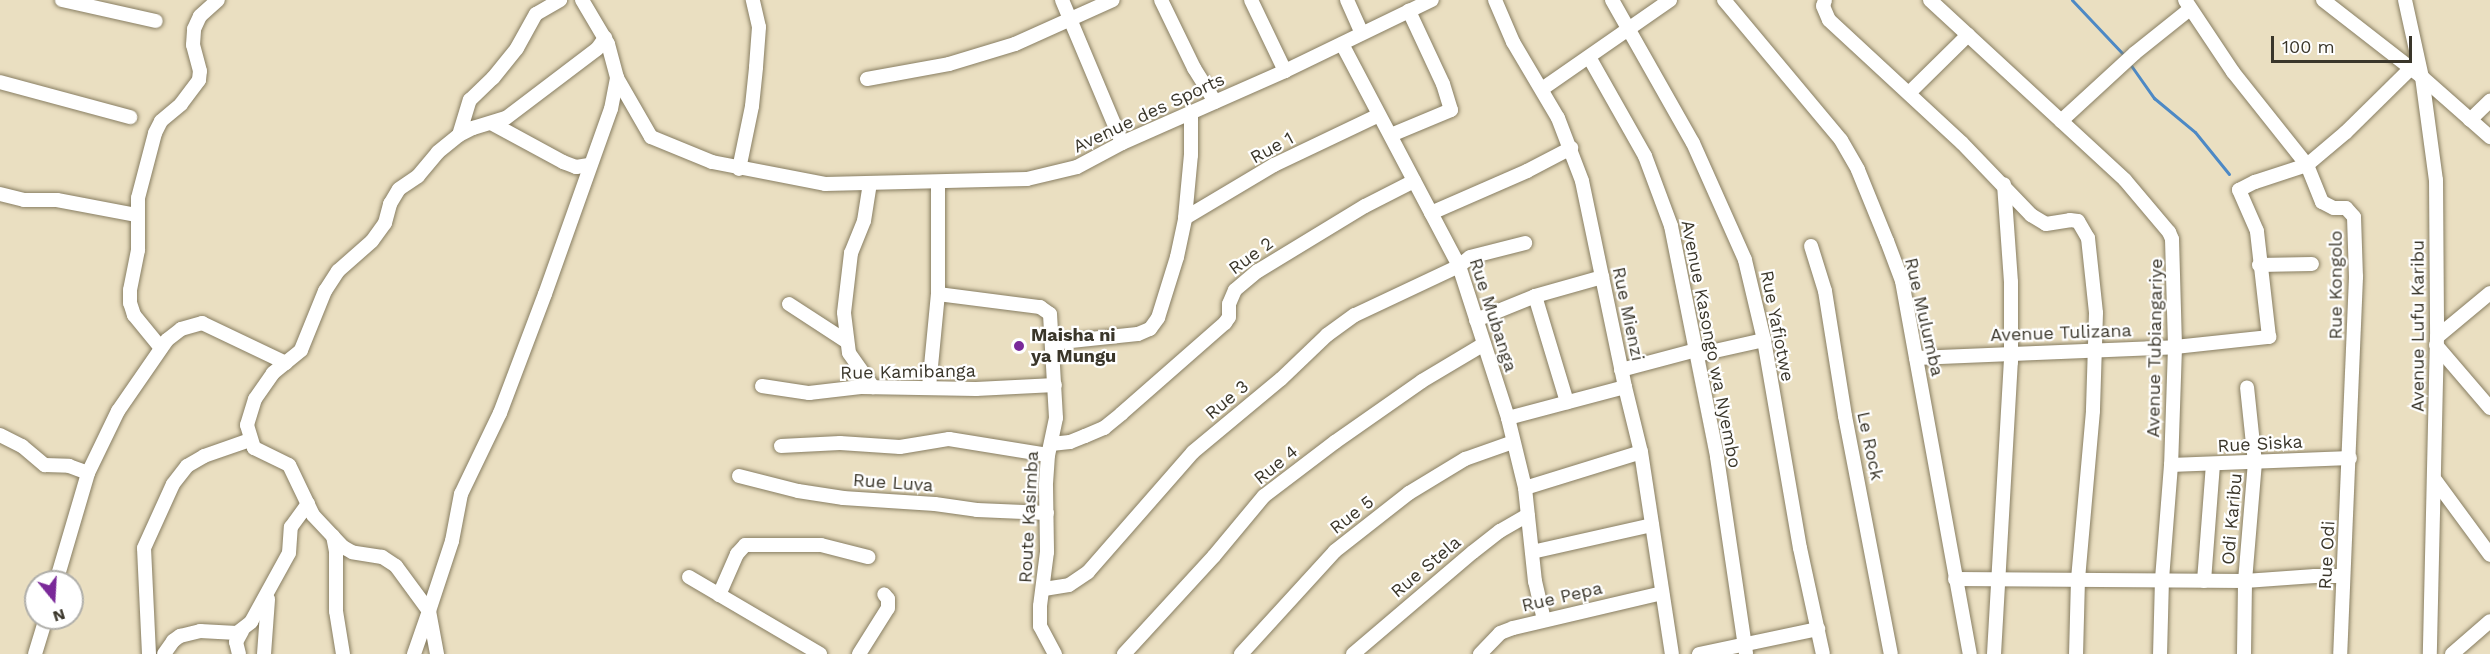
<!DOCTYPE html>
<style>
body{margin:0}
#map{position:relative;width:2490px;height:654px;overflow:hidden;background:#eadfc1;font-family:"Work Sans",sans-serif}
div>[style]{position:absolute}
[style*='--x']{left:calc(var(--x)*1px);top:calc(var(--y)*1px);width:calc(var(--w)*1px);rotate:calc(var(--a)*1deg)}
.stream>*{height:3px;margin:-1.5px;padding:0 1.5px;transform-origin:1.5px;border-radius:1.5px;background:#4d89c5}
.roads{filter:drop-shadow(0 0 2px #887e62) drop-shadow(0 0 2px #887e62)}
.minor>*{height:14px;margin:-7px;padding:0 7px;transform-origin:7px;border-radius:7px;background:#fff}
.dots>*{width:16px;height:16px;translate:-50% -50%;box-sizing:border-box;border:3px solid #fff;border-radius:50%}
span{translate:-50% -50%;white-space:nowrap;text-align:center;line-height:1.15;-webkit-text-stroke:4.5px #fff;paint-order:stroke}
.street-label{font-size:18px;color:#3a362a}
.poi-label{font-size:18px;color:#3a362a;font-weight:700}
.left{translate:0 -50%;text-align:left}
.north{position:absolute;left:24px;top:570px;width:60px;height:60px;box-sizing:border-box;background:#fff;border:2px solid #b0afaa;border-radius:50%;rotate:162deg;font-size:16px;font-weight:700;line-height:24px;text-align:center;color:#3a362a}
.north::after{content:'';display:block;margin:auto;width:21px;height:27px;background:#7a2999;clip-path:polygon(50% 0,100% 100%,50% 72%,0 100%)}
.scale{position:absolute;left:2271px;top:36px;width:141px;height:27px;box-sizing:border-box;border:3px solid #3a362a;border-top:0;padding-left:8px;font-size:18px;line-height:21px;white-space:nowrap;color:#3a362a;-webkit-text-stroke:4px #fff;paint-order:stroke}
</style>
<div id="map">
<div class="stream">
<div style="--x:2072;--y:0;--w:77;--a:46.6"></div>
<div style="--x:2130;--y:64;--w:42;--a:54.8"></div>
<div style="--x:2154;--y:98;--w:53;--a:39.7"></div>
<div style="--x:2195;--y:132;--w:54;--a:51"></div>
</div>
<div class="roads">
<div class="minor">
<div style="--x:62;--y:0;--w:96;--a:12.6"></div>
<div style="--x:582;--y:0;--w:51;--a:59.4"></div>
<div style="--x:608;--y:44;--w:35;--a:75"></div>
<div style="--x:617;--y:78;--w:68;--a:60"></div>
<div style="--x:651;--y:137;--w:66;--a:22.3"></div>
<div style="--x:712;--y:162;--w:115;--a:11"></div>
<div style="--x:825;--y:184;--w:202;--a:-1.4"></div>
<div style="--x:1027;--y:179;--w:51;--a:-13.5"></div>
<div style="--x:1077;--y:167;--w:51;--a:-28.1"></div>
<div style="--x:1122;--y:143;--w:178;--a:-23.8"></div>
<div style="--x:1285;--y:71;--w:163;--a:-25.8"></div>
<div style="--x:1062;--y:0;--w:155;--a:67.2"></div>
<div style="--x:1161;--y:0;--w:76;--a:64.1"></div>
<div style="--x:1194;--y:68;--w:40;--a:58"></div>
<div style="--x:1251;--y:0;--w:79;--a:64.4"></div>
<div style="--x:1347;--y:0;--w:36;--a:66"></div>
<div style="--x:1495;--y:0;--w:46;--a:66.8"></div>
<div style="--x:1513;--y:42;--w:88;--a:59.4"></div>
<div style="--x:1558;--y:118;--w:67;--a:69.1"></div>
<div style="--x:1582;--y:181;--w:210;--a:78.2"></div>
<div style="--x:1625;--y:387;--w:67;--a:76.2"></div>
<div style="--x:1641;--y:452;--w:204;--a:81.3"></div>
<div style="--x:1612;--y:0;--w:164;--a:60.5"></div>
<div style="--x:1693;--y:143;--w:128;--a:66"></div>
<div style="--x:1745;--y:260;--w:82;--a:76.6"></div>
<div style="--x:1764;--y:340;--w:211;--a:80.2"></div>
<div style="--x:1800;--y:548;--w:108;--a:77.8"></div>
<div style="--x:1724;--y:0;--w:182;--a:50.1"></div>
<div style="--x:1841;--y:140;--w:34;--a:60"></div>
<div style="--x:1858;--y:170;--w:77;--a:67.8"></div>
<div style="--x:1887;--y:241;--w:43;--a:69.4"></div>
<div style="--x:1902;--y:281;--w:379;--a:79.7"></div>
<div style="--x:1825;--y:0;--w:6;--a:108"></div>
<div style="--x:1823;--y:6;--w:15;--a:67"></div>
<div style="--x:1829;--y:20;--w:181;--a:42.8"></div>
<div style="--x:1962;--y:143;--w:100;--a:46.2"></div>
<div style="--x:2031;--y:215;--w:17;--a:31"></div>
<div style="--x:2046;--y:224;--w:24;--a:-9"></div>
<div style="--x:2070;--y:220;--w:8;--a:7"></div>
<div style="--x:2078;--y:221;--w:20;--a:60"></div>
<div style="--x:2088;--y:238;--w:75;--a:83.9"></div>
<div style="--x:2096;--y:313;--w:98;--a:91.8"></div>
<div style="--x:2093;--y:411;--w:169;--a:95.1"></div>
<div style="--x:2078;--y:579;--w:75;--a:91.5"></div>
<div style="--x:1930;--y:0;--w:265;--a:42.7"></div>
<div style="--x:2125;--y:180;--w:68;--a:49.8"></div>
<div style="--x:2169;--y:232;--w:8;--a:67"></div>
<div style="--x:2172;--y:239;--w:108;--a:88.4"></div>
<div style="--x:2175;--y:347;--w:118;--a:91.9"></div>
<div style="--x:2171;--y:465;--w:114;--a:94.5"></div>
<div style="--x:2162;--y:579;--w:75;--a:91.5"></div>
<div style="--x:2185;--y:0;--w:87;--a:56.3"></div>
<div style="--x:2233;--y:72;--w:119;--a:51.5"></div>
<div style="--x:2307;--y:165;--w:40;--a:68"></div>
<div style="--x:2322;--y:202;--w:13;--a:27"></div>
<div style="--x:2334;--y:208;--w:12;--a:0"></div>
<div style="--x:2346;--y:208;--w:12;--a:48"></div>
<div style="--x:2354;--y:217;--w:60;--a:88.1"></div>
<div style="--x:2356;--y:277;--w:377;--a:92.4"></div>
<div style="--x:2323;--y:0;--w:125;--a:37.9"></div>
<div style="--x:2422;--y:77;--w:91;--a:41.4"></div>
<div style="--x:2405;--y:0;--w:79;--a:77.6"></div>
<div style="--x:2422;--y:77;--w:104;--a:82.3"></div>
<div style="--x:2436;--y:180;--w:157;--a:89.6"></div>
<div style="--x:2437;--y:337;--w:317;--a:91.3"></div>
<div style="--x:1342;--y:44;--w:251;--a:62.2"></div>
<div style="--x:1459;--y:266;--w:160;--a:72.1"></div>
<div style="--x:1508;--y:418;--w:72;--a:76.3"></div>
<div style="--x:1525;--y:488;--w:94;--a:83.9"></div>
<div style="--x:1535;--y:581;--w:40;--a:77"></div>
<div style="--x:1589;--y:57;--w:114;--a:60.5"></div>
<div style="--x:1645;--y:156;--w:75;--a:69.6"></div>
<div style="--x:1671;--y:226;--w:236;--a:78.7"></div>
<div style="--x:1717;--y:457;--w:199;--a:81.6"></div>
<div style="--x:867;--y:79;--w:83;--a:-10.4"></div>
<div style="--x:949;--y:64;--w:69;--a:-16.9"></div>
<div style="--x:1015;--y:44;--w:107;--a:-24.2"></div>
<div style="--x:0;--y:82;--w:135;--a:15.1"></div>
<div style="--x:1542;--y:89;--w:156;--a:-34.8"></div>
<div style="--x:1909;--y:93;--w:83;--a:-44.5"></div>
<div style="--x:2470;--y:120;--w:28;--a:-44"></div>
<div style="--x:2061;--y:121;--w:100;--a:-42.6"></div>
<div style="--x:2135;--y:53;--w:70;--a:-38.7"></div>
<div style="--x:493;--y:124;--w:80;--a:28.5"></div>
<div style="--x:563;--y:162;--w:14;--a:21"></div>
<div style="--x:576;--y:167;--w:13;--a:-9"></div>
<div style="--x:459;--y:135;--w:37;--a:-73"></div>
<div style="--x:470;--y:100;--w:32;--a:-44"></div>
<div style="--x:493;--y:78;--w:38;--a:-51"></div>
<div style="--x:517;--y:48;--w:39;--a:-61"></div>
<div style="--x:536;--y:14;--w:28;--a:-30"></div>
<div style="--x:1391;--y:135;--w:65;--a:-22.6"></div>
<div style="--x:1451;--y:110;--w:27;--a:-107"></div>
<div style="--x:1443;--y:84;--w:81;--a:-115"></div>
<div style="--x:739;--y:169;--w:64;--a:-78.3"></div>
<div style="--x:752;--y:106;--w:39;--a:-84"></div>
<div style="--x:756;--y:67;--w:40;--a:-85.7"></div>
<div style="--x:759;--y:27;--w:28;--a:-103"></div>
<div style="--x:870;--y:183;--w:38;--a:99"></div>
<div style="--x:864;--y:221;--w:35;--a:112"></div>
<div style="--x:851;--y:253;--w:60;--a:96.7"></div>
<div style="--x:844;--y:313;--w:40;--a:82.9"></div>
<div style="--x:849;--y:353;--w:42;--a:54.8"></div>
<div style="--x:0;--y:194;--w:25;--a:14"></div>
<div style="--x:24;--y:200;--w:33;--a:0"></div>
<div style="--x:57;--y:200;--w:80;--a:10.8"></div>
<div style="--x:1431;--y:213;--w:105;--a:-23.6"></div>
<div style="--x:1527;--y:171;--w:50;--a:-27.6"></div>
<div style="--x:1185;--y:218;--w:104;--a:-30.8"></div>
<div style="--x:1274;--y:165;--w:116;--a:-25.5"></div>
<div style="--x:1811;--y:246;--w:47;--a:72.7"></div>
<div style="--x:1825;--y:291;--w:127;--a:80.9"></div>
<div style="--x:1845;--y:416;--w:242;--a:79.1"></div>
<div style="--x:2259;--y:265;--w:53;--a:-1.1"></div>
<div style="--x:938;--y:294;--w:103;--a:7.3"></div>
<div style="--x:1040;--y:307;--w:12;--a:35"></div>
<div style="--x:1050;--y:314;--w:104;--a:86.7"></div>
<div style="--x:1056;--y:418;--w:38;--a:102"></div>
<div style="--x:1048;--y:455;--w:31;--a:94"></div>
<div style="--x:1046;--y:486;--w:66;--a:89.1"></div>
<div style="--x:1047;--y:552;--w:54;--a:97.4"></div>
<div style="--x:1040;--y:606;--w:20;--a:90"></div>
<div style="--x:1040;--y:626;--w:32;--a:62"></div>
<div style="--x:1535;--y:296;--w:111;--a:73.2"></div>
<div style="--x:789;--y:304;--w:68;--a:33"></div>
<div style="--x:1476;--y:320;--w:64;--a:-22.1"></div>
<div style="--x:1535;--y:296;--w:70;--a:-15.8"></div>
<div style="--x:2437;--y:337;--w:69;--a:-39.7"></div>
<div style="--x:1052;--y:343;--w:86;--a:-6"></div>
<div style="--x:1138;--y:334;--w:13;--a:-23"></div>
<div style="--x:1150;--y:329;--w:14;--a:-54"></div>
<div style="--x:1158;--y:318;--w:64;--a:-72.7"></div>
<div style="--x:1177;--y:257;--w:40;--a:-78"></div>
<div style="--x:1185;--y:218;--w:63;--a:-84.6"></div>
<div style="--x:1191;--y:155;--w:42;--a:-90"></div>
<div style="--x:2436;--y:345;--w:83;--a:49.4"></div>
<div style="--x:161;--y:348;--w:43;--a:-129.3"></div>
<div style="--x:134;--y:315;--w:13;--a:-108"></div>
<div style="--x:130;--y:303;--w:13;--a:-90"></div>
<div style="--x:130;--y:290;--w:41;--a:-78.7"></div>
<div style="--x:138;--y:250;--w:52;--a:-90"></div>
<div style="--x:138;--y:198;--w:67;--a:-75.3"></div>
<div style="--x:155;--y:133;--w:13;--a:-63"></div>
<div style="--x:161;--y:121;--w:26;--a:-40"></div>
<div style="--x:181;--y:104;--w:30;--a:-53"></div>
<div style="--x:199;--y:80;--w:9;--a:-84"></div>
<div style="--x:200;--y:71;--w:27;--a:-105"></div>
<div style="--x:193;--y:45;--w:16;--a:-86"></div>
<div style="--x:194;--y:29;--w:14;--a:-65"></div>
<div style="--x:200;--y:16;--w:24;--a:-42"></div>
<div style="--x:1697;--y:355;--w:69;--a:-12.6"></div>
<div style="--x:1916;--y:358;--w:259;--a:-2.4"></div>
<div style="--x:2175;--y:347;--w:95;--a:-6.1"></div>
<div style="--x:2269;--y:337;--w:107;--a:-96.5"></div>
<div style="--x:2257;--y:231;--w:45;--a:-113.7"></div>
<div style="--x:2239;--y:190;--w:18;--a:-27"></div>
<div style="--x:2255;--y:182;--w:55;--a:-18.1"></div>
<div style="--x:2307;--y:165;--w:51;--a:-40.2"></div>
<div style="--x:2346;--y:132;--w:90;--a:-44.5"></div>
<div style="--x:1621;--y:370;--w:78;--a:-14.9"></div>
<div style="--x:762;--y:386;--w:48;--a:8.5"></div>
<div style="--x:809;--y:393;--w:52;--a:-6.6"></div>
<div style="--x:861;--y:387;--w:115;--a:1"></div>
<div style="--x:976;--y:389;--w:79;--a:-2.9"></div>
<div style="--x:929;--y:387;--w:93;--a:-84.5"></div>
<div style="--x:938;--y:294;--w:111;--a:-90"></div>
<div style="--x:1508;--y:418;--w:121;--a:-14.8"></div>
<div style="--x:0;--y:435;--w:25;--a:27"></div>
<div style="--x:22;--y:446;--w:30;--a:40"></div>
<div style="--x:45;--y:465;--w:24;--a:2"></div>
<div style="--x:69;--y:466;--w:20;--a:20"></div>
<div style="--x:1051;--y:444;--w:19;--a:-6"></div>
<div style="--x:1070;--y:442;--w:16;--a:-22"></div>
<div style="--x:1085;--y:436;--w:21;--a:-23"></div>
<div style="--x:1104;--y:428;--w:22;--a:-39"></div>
<div style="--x:1121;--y:414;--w:138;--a:-41.2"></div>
<div style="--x:1225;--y:323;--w:7;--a:-56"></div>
<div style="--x:1229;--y:317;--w:13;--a:-90"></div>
<div style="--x:1229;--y:304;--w:15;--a:-67"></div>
<div style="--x:1235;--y:290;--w:30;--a:-40"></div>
<div style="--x:1258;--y:271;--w:125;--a:-31.3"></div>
<div style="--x:1365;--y:206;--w:55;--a:-27"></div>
<div style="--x:781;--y:446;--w:59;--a:-2.9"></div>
<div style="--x:840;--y:443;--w:60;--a:3.8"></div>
<div style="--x:900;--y:447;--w:50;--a:-9.3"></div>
<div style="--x:949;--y:439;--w:100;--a:9.2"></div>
<div style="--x:2171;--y:465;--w:179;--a:-2.2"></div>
<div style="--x:739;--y:476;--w:61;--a:14.3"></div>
<div style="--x:798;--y:491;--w:46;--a:8.8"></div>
<div style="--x:843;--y:498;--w:92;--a:3.7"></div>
<div style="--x:935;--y:504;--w:42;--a:8.1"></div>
<div style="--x:977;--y:510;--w:70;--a:2.5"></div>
<div style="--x:2435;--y:480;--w:93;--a:53.7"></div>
<div style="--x:1525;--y:488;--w:121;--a:-17.2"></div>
<div style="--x:333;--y:536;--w:16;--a:79"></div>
<div style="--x:336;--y:552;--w:59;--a:90"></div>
<div style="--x:336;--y:611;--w:44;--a:80.8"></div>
<div style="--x:1532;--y:552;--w:123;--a:-12.7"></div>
<div style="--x:689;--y:577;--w:152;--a:30.4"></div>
<div style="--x:1955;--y:579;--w:290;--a:0.4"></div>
<div style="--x:2245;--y:581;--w:70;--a:-4.1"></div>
<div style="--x:2315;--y:576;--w:28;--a:0"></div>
<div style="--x:2204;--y:581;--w:116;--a:-85.6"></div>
<div style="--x:56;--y:582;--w:114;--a:-73.6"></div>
<div style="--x:88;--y:473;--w:69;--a:-64.2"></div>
<div style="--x:118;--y:411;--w:86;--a:-55.4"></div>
<div style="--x:167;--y:340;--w:18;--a:-38"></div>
<div style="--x:181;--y:329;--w:22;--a:-16"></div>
<div style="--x:202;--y:323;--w:93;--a:25.5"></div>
<div style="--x:1044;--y:589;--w:25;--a:-9"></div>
<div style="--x:1069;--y:585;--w:23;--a:-34"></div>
<div style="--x:1088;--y:572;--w:159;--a:-48.8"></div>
<div style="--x:1193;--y:452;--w:114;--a:-39.7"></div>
<div style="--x:1281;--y:379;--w:64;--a:-43.7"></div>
<div style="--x:1327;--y:335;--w:34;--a:-36"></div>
<div style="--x:1355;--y:315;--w:115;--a:-25.2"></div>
<div style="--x:1459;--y:266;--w:14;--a:-39"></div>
<div style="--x:1470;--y:257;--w:57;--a:-14.3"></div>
<div style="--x:719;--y:595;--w:45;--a:-66.3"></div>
<div style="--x:737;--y:554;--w:12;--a:-48"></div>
<div style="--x:745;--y:545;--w:76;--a:0"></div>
<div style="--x:821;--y:545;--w:49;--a:14.3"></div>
<div style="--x:35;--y:654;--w:38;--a:-73"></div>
<div style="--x:149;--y:654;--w:106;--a:-92.7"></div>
<div style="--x:144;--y:548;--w:70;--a:-65.6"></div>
<div style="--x:173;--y:484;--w:23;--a:-52"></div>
<div style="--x:187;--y:466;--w:20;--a:-30"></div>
<div style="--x:204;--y:456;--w:49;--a:-19.2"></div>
<div style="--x:164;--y:654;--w:16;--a:-55"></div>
<div style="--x:173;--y:641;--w:9;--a:-36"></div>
<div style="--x:180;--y:636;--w:21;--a:-14"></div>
<div style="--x:200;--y:631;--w:37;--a:3"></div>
<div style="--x:237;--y:633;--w:18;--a:-38"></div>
<div style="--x:251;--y:622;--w:79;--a:-61.2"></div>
<div style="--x:289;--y:553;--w:26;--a:-86"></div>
<div style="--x:291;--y:527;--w:29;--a:-54"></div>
<div style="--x:239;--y:654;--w:12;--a:-104"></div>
<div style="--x:236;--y:642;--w:13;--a:-61"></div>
<div style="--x:264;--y:654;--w:55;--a:-85.8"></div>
<div style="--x:414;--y:654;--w:46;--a:-70.8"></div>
<div style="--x:429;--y:611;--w:56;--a:-126.3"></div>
<div style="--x:396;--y:566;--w:17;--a:-147"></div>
<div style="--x:382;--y:557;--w:30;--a:-171"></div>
<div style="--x:352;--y:552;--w:10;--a:-151"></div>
<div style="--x:343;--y:547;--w:44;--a:-133.2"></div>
<div style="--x:313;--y:515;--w:55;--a:-115.6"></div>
<div style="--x:289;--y:465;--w:39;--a:-154"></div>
<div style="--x:254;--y:448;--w:24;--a:-107"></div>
<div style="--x:247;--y:425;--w:27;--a:-73"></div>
<div style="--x:255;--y:399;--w:32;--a:-55"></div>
<div style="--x:273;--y:373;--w:36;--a:-39"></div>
<div style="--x:301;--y:350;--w:64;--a:-67.9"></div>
<div style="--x:325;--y:291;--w:24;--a:-57"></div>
<div style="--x:338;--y:271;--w:45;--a:-41.4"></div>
<div style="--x:372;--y:241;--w:22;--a:-54"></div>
<div style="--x:385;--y:223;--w:20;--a:-75"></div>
<div style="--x:390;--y:204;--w:17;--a:-59"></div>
<div style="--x:399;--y:189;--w:23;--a:-34"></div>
<div style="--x:418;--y:176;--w:31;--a:-50"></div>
<div style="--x:438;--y:152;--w:27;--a:-39"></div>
<div style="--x:459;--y:135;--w:16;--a:-27"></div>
<div style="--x:473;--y:128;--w:34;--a:-17"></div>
<div style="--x:506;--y:118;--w:114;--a:-37.2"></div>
<div style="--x:597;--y:49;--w:14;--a:-54"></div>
<div style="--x:437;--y:654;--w:44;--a:-100.5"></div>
<div style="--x:429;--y:611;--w:74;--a:-71.8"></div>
<div style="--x:452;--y:541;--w:48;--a:-79.2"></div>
<div style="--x:461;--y:494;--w:90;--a:-64.3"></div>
<div style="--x:500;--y:413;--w:127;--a:-69.3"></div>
<div style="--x:545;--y:294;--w:196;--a:-70.4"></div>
<div style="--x:611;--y:109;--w:32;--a:-79"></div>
<div style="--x:859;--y:654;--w:54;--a:-57.8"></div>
<div style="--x:888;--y:608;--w:9;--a:-90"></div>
<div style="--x:888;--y:599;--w:6;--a:-129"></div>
<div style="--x:1124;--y:654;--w:133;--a:-47.4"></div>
<div style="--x:1214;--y:556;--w:78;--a:-50.2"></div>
<div style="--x:1264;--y:496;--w:89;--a:-37.3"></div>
<div style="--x:1335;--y:442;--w:106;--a:-35"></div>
<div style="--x:1422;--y:381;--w:72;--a:-30.8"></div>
<div style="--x:1241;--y:654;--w:139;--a:-47.6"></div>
<div style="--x:1335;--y:551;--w:94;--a:-38.1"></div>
<div style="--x:1409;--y:493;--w:66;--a:-31.3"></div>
<div style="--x:1465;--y:459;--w:51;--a:-19.5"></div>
<div style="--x:1353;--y:654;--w:157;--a:-40.4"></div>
<div style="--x:1473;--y:552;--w:34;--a:-38"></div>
<div style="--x:1500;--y:531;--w:32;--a:-30"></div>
<div style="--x:1480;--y:654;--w:29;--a:-46"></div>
<div style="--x:1500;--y:633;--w:14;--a:-21"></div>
<div style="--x:1513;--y:628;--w:153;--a:-13.2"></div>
<div style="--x:1699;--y:654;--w:122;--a:-11.9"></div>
<div style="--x:1994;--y:654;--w:292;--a:-86.7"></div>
<div style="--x:2011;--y:362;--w:80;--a:-90"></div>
<div style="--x:2011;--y:282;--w:98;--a:-94.1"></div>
<div style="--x:2244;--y:654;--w:73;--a:-89.2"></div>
<div style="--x:2245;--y:581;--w:118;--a:-85.2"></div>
<div style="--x:2255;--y:463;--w:76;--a:-96"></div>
<div style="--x:2452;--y:654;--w:50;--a:-41"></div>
</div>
</div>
<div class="dots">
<div style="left:1019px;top:346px;background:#7a2999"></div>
</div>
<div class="street-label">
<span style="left:1149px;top:113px;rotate:-25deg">Avenue des Sports</span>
<span style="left:1272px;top:148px;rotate:-29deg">Rue 1</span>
<span style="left:1251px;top:256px;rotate:-36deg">Rue 2</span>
<span style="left:2336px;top:285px;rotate:-90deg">Rue Kongolo</span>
<span style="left:1628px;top:314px;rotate:78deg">Rue Mienzi</span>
<span style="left:1493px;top:315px;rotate:72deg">Rue Mubanga</span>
<span style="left:1924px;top:317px;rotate:77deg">Rue Mulumba</span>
<span style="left:1777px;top:326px;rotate:79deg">Rue Yafiotwe</span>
<span style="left:2418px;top:326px;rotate:-90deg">Avenue Lufu Karibu</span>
<span style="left:2061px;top:333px;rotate:-2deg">Avenue Tulizana</span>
<span style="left:1711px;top:344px;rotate:79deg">Avenue Kasongo wa Nyembo</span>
<span style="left:2155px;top:348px;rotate:-89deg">Avenue Tubiangariye</span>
<span style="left:908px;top:372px;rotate:-1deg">Rue Kamibanga</span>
<span style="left:1227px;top:400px;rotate:-40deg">Rue 3</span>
<span style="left:2260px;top:444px;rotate:-3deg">Rue Siska</span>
<span style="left:1870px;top:446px;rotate:78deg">Le Rock</span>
<span style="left:1276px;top:465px;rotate:-39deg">Rue 4</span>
<span style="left:893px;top:483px;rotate:4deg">Rue Luva</span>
<span style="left:1352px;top:515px;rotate:-38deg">Rue 5</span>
<span style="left:1029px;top:517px;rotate:-87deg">Route Kasimba</span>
<span style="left:2232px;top:519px;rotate:-85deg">Odi Karibu</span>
<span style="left:2327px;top:555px;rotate:-87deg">Rue Odi</span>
<span style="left:1426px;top:567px;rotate:-40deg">Rue Stela</span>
<span style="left:1562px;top:597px;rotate:-13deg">Rue Pepa</span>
</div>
<div class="poi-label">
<span class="left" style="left:1031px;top:346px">Maisha ni<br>ya Mungu</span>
</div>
<div class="north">N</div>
<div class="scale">100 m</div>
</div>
